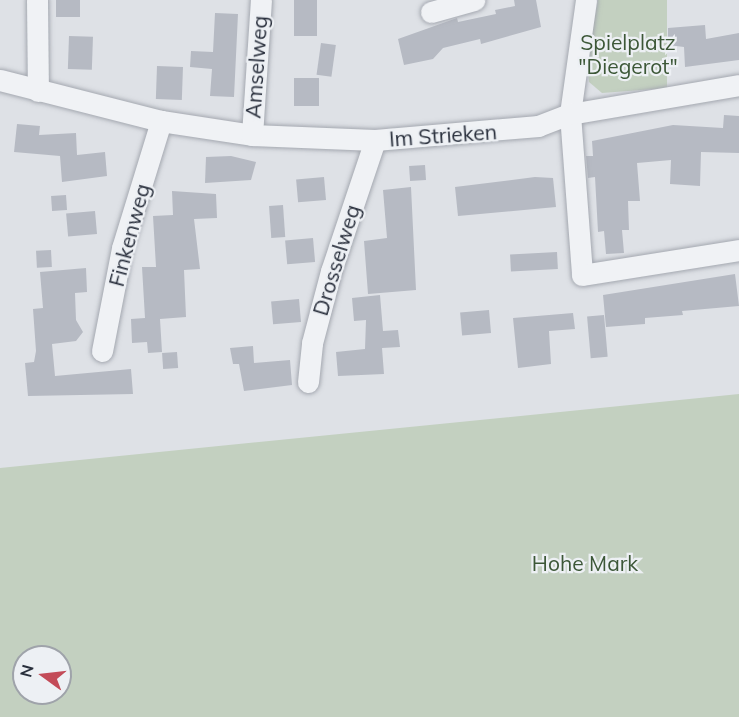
<!DOCTYPE html>
<style>
body{margin:0}
#map{position:relative;width:739px;height:717px;overflow:hidden;background:#dee1e6;font-family:Mulish,sans-serif}
div>[style]{position:absolute}
[style*='--x']{left:calc(var(--x)*1px);top:calc(var(--y)*1px);width:calc(var(--w)*1px);rotate:calc(var(--a)*1deg)}
.green>*{inset:0;background:#c3d0c0}
.building>*{inset:0;background:#b6bac3;transform-origin:0 0}
.roads{filter:drop-shadow(0 0 2px #a4a8b0) drop-shadow(0 0 2px #a4a8b0)}
.minor>*{height:21px;margin:-10.5px;padding:0 10.5px;transform-origin:10.5px;border-radius:10.5px;background:#f0f2f5}
span{translate:-50% -50%;white-space:nowrap;text-align:center;line-height:1.15;-webkit-text-stroke:4.5px #edf0f4;paint-order:stroke}
.park-label{font-size:21px;color:#3c5737}
.street-label{font-size:21px;color:#292f3c}
.north{position:absolute;left:12px;top:645px;width:60px;height:60px;box-sizing:border-box;background:#edf0f4;border:2px solid #9fa3aa;border-radius:50%;rotate:285deg;font-size:16px;font-weight:700;line-height:24px;text-align:center;color:#292f3c}
.north::after{content:'';display:block;margin:auto;width:21px;height:27px;background:#c34b58;clip-path:polygon(50% 0,100% 100%,50% 72%,0 100%)}
</style>
<div id="map">
<div class="green">
<div style="clip-path:polygon(598px 0,667px 0,667px 88px,602px 93px,589px 82px,587px 61px)"></div>
<div style="clip-path:polygon(evenodd,739px 394px,739px 717px,0 717px,0 468px,739px 394px,24px 657px,60px 657px,60px 693px,24px 693px,24px 657px)"></div>
</div>
<div class="building">
<div style="left:56px;top:0;width:24px;height:17px"></div>
<div style="left:294px;top:0;width:23px;height:36px"></div>
<div style="clip-path:polygon(514px 0,536px 0,541px 27px,481px 44px,480px 39px,443px 48px,433px 59px,404px 65px,398px 39px,457px 18px,458px 22px,496px 14px,495px 10px,515px 6px)"></div>
<div style="clip-path:polygon(215px 13px,238px 14px,234px 97px,210px 96px,212px 69px,190px 67px,191px 51px,213px 52px)"></div>
<div style="clip-path:polygon(705px 25px,706px 39px,739px 33px,739px 60px,685px 67px,684px 47px,668px 45px,668px 28px)"></div>
<div style="left:69px;top:36px;width:24px;height:33px;rotate:2deg"></div>
<div style="left:321px;top:43px;width:15px;height:32px;rotate:8deg"></div>
<div style="left:157px;top:66px;width:26px;height:33px;rotate:2deg"></div>
<div style="left:294px;top:78px;width:25px;height:28px"></div>
<div style="clip-path:polygon(724px 115px,739px 116px,739px 153px,701px 152px,700px 186px,670px 184px,671px 160px,637px 163px,640px 201px,628px 201px,629px 230px,622px 230px,624px 253px,606px 254px,604px 231px,598px 232px,595px 177px,588px 178px,586px 156px,593px 156px,592px 141px,673px 125px,723px 128px)"></div>
<div style="clip-path:polygon(17px 124px,40px 126px,39px 135px,76px 133px,77px 155px,105px 152px,107px 176px,62px 182px,60px 156px,14px 152px)"></div>
<div style="clip-path:polygon(231px 156px,256px 162px,251px 180px,205px 183px,206px 157px)"></div>
<div style="left:425px;top:165px;width:15px;height:16px;rotate:86deg"></div>
<div style="left:324px;top:177px;width:23px;height:28px;rotate:85deg"></div>
<div style="clip-path:polygon(535px 177px,553px 178px,556px 207px,458px 216px,455px 187px)"></div>
<div style="clip-path:polygon(411px 187px,416px 290px,368px 294px,364px 241px,387px 238px,383px 190px)"></div>
<div style="clip-path:polygon(172px 191px,216px 194px,217px 218px,194px 219px,200px 269px,184px 270px,186px 317px,160px 319px,162px 352px,148px 353px,147px 342px,132px 343px,131px 319px,145px 318px,142px 267px,156px 267px,153px 216px,173px 215px)"></div>
<div style="left:66px;top:195px;width:15px;height:15px;rotate:86deg"></div>
<div style="left:283px;top:205px;width:32px;height:14px;rotate:86deg"></div>
<div style="left:95px;top:211px;width:23px;height:29px;rotate:85deg"></div>
<div style="left:313px;top:238px;width:24px;height:28px;rotate:85deg"></div>
<div style="left:51px;top:250px;width:17px;height:15px;rotate:87deg"></div>
<div style="left:557px;top:252px;width:17px;height:47px;rotate:87deg"></div>
<div style="clip-path:polygon(86px 268px,87px 292px,75px 293px,76px 320px,83px 332px,76px 341px,52px 344px,55px 376px,131px 369px,133px 394px,28px 396px,25px 363px,34px 362px,36px 351px,33px 309px,43px 308px,40px 272px)"></div>
<div style="clip-path:polygon(735px 274px,739px 306px,682px 311px,683px 315px,645px 318px,645px 324px,606px 327px,603px 295px)"></div>
<div style="clip-path:polygon(380px 295px,383px 331px,398px 330px,400px 347px,382px 348px,384px 374px,338px 376px,336px 352px,365px 349px,366px 320px,354px 321px,352px 298px)"></div>
<div style="left:299px;top:299px;width:23px;height:28px;rotate:85deg"></div>
<div style="left:489px;top:310px;width:23px;height:29px;rotate:85deg"></div>
<div style="clip-path:polygon(573px 313px,575px 329px,549px 331px,551px 364px,518px 368px,513px 318px)"></div>
<div style="left:604px;top:315px;width:42px;height:17px;rotate:85deg"></div>
<div style="clip-path:polygon(253px 346px,254px 363px,290px 360px,292px 385px,244px 391px,239px 364px,233px 364px,230px 348px)"></div>
<div style="left:177px;top:352px;width:16px;height:15px;rotate:86deg"></div>
</div>
<div class="roads">
<div class="minor">
<div style="--x:37;--y:0;--w:91;--a:89.4"></div>
<div style="--x:586;--y:0;--w:115;--a:98"></div>
<div style="--x:570;--y:114;--w:161;--a:85.7"></div>
<div style="--x:582;--y:275;--w:159;--a:-9"></div>
<div style="--x:431;--y:12;--w:45;--a:-15.6"></div>
<div style="--x:0;--y:80;--w:166;--a:14.3"></div>
<div style="--x:161;--y:121;--w:92;--a:8.7"></div>
<div style="--x:252;--y:135;--w:123;--a:2.3"></div>
<div style="--x:375;--y:140;--w:164;--a:-4.9"></div>
<div style="--x:538;--y:126;--w:34;--a:-21"></div>
<div style="--x:570;--y:114;--w:171;--a:-9.7"></div>
<div style="--x:252;--y:135;--w:135;--a:-86.2"></div>
<div style="--x:102;--y:351;--w:105;--a:-79"></div>
<div style="--x:122;--y:248;--w:133;--a:-72.9"></div>
<div style="--x:308;--y:382;--w:39;--a:-84"></div>
<div style="--x:312;--y:343;--w:74;--a:-75.2"></div>
<div style="--x:331;--y:271;--w:138;--a:-71.4"></div>
</div>
</div>
<div class="park-label">
<span style="left:628px;top:54px">Spielplatz<br>"Diegerot"</span>
<span style="left:585px;top:563px">Hohe Mark</span>
</div>
<div class="street-label">
<span style="left:256px;top:67px;rotate:-86deg">Amselweg</span>
<span style="left:443px;top:135px;rotate:-4deg">Im Strieken</span>
<span style="left:129px;top:235px;rotate:-75deg">Finkenweg</span>
<span style="left:336px;top:260px;rotate:-73deg">Drosselweg</span>
</div>
<div class="north">N</div>
</div>
